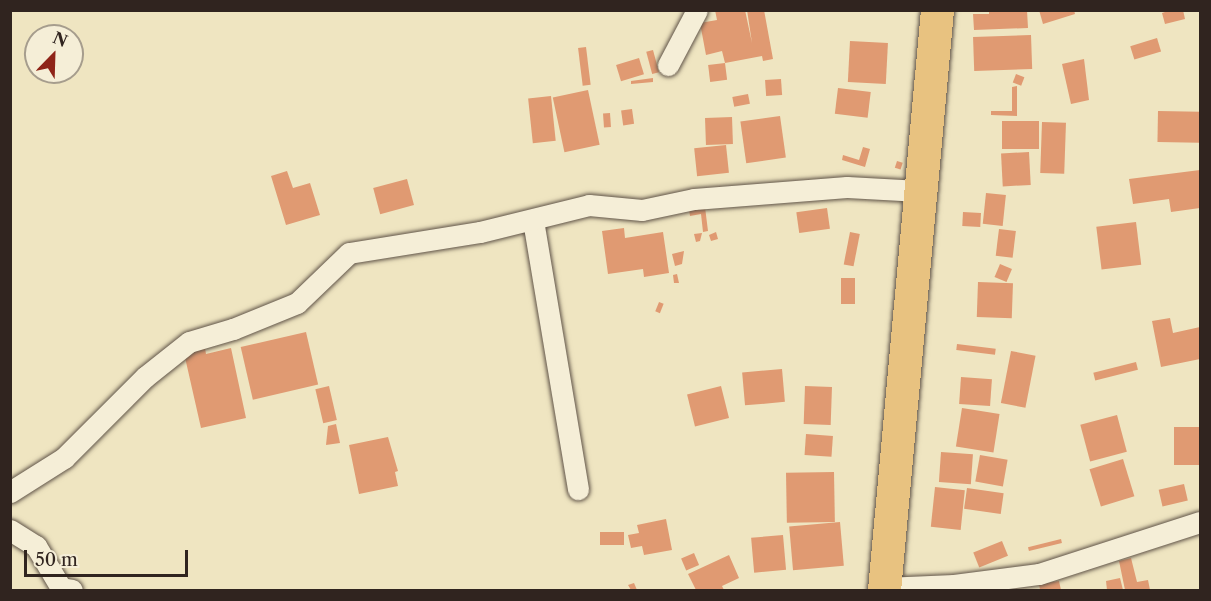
<!DOCTYPE html>
<style>
body{margin:0}
#map{position:relative;width:1211px;height:601px;overflow:hidden;background:#efe5c1;font-family:"Libre Caslon Text",serif}
div>[style]{position:absolute}
[style*='--x']{left:calc(var(--x)*1px);top:calc(var(--y)*1px);width:calc(var(--w)*1px);rotate:calc(var(--a)*1deg)}
.building>*{inset:0;background:#e09a72;transform-origin:0 0}
.roads{filter:drop-shadow(0 0 2px #605448) drop-shadow(0 0 2px #605448)}
.minor>*{height:21px;margin:-10.5px;padding:0 10.5px;transform-origin:10.5px;border-radius:10.5px;background:#f5eed7}
.trunk>*{height:33px;margin:-16.5px;padding:0 16.5px;transform-origin:16.5px;border-radius:16.5px;background:#e8c280}
span{translate:-50% -50%;white-space:nowrap;text-align:center;line-height:1.15;-webkit-text-stroke:6px #f5eed7;paint-order:stroke}
.frame{position:absolute;inset:0;border:12px solid #30241f;pointer-events:none}
.north{position:absolute;left:24px;top:24px;width:60px;height:60px;box-sizing:border-box;background:#f5eed7;border:2px solid #a69d8d;border-radius:50%;rotate:23deg;font-size:16px;font-weight:700;line-height:24px;text-align:center;color:#30241f}
.north::after{content:'';display:block;margin:auto;width:21px;height:27px;background:#8f2418;clip-path:polygon(50% 0,100% 100%,50% 72%,0 100%)}
.scale{position:absolute;left:24px;top:550px;width:164px;height:27px;box-sizing:border-box;border:3px solid #30241f;border-top:0;padding-left:8px;font-size:18px;line-height:21px;white-space:nowrap;color:#30241f;-webkit-text-stroke:4px #f5eed7;paint-order:stroke}
</style>
<div id="map">
<div class="building">
<div style="clip-path:polygon(715px 10px,745px 10px,752px 43px,747px 10px,764px 10px,773px 59px,763px 61px,762px 56px,725px 63px,722px 51px,706px 55px,700px 23px,717px 20px)"></div>
<div style="clip-path:polygon(989px 10px,1027px 10px,1028px 28px,974px 30px,973px 14px,989px 14px)"></div>
<div style="clip-path:polygon(1039px 10px,1074px 10px,1075px 14px,1043px 24px)"></div>
<div style="clip-path:polygon(1171px 10px,1183px 10px,1185px 19px,1165px 24px,1162px 13px)"></div>
<div style="left:1031px;top:35px;width:34px;height:58px;rotate:88deg"></div>
<div style="left:1157px;top:38px;width:14px;height:28px;rotate:73deg"></div>
<div style="left:850px;top:41px;width:38px;height:41px;rotate:3deg"></div>
<div style="left:586px;top:47px;width:38px;height:8px;rotate:83deg"></div>
<div style="left:653px;top:50px;width:23px;height:7px;rotate:75deg"></div>
<div style="left:639px;top:58px;width:17px;height:24px;rotate:73deg"></div>
<div style="clip-path:polygon(1084px 59px,1089px 100px,1071px 104px,1062px 64px)"></div>
<div style="left:725px;top:63px;width:17px;height:17px;rotate:83deg"></div>
<div style="left:1016px;top:74px;width:9px;height:9px;rotate:21deg"></div>
<div style="clip-path:polygon(653px 78px,653px 82px,631px 84px,631px 81px)"></div>
<div style="left:781px;top:79px;width:16px;height:16px;rotate:86deg"></div>
<div style="clip-path:polygon(1017px 86px,1017px 116px,991px 115px,991px 111px,1012px 111px,1012px 87px)"></div>
<div style="left:838px;top:88px;width:33px;height:26px;rotate:7deg"></div>
<div style="left:588px;top:90px;width:56px;height:36px;rotate:78deg"></div>
<div style="left:748px;top:94px;width:10px;height:16px;rotate:79deg"></div>
<div style="left:551px;top:96px;width:45px;height:23px;rotate:84deg"></div>
<div style="left:632px;top:109px;width:15px;height:11px;rotate:82deg"></div>
<div style="left:1158px;top:111px;width:42px;height:31px;rotate:1deg"></div>
<div style="left:610px;top:113px;width:14px;height:7px;rotate:86deg"></div>
<div style="left:780px;top:116px;width:42px;height:40px;rotate:82deg"></div>
<div style="left:732px;top:117px;width:27px;height:27px;rotate:88deg"></div>
<div style="left:1002px;top:121px;width:37px;height:28px"></div>
<div style="left:1042px;top:122px;width:24px;height:51px;rotate:2deg"></div>
<div style="left:726px;top:145px;width:28px;height:32px;rotate:84deg"></div>
<div style="clip-path:polygon(863px 147px,870px 149px,865px 167px,842px 160px,843px 155px,859px 160px)"></div>
<div style="left:1029px;top:152px;width:33px;height:28px;rotate:87deg"></div>
<div style="left:897px;top:161px;width:6px;height:7px;rotate:18deg"></div>
<div style="clip-path:polygon(1200px 170px,1200px 208px,1171px 212px,1169px 199px,1133px 204px,1129px 179px)"></div>
<div style="clip-path:polygon(287px 171px,293px 188px,310px 183px,320px 215px,286px 225px,271px 176px)"></div>
<div style="left:407px;top:179px;width:27px;height:35px;rotate:75deg"></div>
<div style="left:986px;top:193px;width:20px;height:31px;rotate:6deg"></div>
<div style="clip-path:polygon(705px 207px,708px 231px,703px 232px,701px 214px,690px 216px,689px 210px)"></div>
<div style="left:827px;top:208px;width:21px;height:31px;rotate:82deg"></div>
<div style="left:963px;top:212px;width:18px;height:14px;rotate:3deg"></div>
<div style="left:1136px;top:222px;width:43px;height:40px;rotate:83deg"></div>
<div style="clip-path:polygon(624px 228px,625px 238px,663px 232px,669px 273px,644px 277px,643px 269px,608px 274px,602px 231px)"></div>
<div style="left:999px;top:229px;width:17px;height:27px;rotate:7deg"></div>
<div style="clip-path:polygon(716px 232px,718px 239px,711px 241px,709px 235px)"></div>
<div style="left:850px;top:232px;width:10px;height:33px;rotate:11deg"></div>
<div style="clip-path:polygon(702px 233px,700px 241px,696px 242px,694px 234px)"></div>
<div style="clip-path:polygon(684px 251px,682px 264px,675px 266px,672px 254px)"></div>
<div style="left:1000px;top:264px;width:13px;height:14px;rotate:23deg"></div>
<div style="clip-path:polygon(677px 274px,679px 283px,674px 283px,673px 275px)"></div>
<div style="left:841px;top:278px;width:14px;height:26px"></div>
<div style="left:978px;top:282px;width:35px;height:35px;rotate:2deg"></div>
<div style="left:659px;top:302px;width:5px;height:10px;rotate:22deg"></div>
<div style="clip-path:polygon(1170px 318px,1173px 333px,1200px 327px,1200px 359px,1161px 367px,1152px 321px)"></div>
<div style="left:306px;top:332px;width:54px;height:67px;rotate:77deg"></div>
<div style="left:957px;top:344px;width:39px;height:6px;rotate:7deg"></div>
<div style="clip-path:polygon(205px 348px,206px 354px,231px 348px,246px 418px,201px 428px,184px 353px)"></div>
<div style="left:1011px;top:351px;width:25px;height:53px;rotate:11deg"></div>
<div style="left:1136px;top:362px;width:8px;height:44px;rotate:76deg"></div>
<div style="left:782px;top:369px;width:33px;height:40px;rotate:85deg"></div>
<div style="left:961px;top:377px;width:31px;height:27px;rotate:4deg"></div>
<div style="left:329px;top:386px;width:35px;height:14px;rotate:77deg"></div>
<div style="left:721px;top:386px;width:33px;height:35px;rotate:76deg"></div>
<div style="left:805px;top:386px;width:27px;height:38px;rotate:2deg"></div>
<div style="left:962px;top:408px;width:38px;height:39px;rotate:9deg"></div>
<div style="left:1117px;top:415px;width:38px;height:38px;rotate:75deg"></div>
<div style="clip-path:polygon(336px 424px,340px 443px,326px 445px,328px 426px)"></div>
<div style="left:1200px;top:427px;width:38px;height:26px;rotate:90deg"></div>
<div style="left:806px;top:434px;width:27px;height:21px;rotate:4deg"></div>
<div style="clip-path:polygon(388px 437px,398px 471px,395px 472px,398px 486px,359px 494px,349px 445px)"></div>
<div style="left:941px;top:452px;width:32px;height:30px;rotate:4deg"></div>
<div style="left:980px;top:455px;width:28px;height:27px;rotate:10deg"></div>
<div style="left:1123px;top:459px;width:39px;height:35px;rotate:73deg"></div>
<div style="left:834px;top:472px;width:50px;height:48px;rotate:89deg"></div>
<div style="left:1184px;top:484px;width:17px;height:26px;rotate:77deg"></div>
<div style="left:935px;top:487px;width:30px;height:40px;rotate:6deg"></div>
<div style="left:967px;top:488px;width:37px;height:21px;rotate:8deg"></div>
<div style="clip-path:polygon(666px 519px,672px 550px,644px 555px,642px 546px,631px 548px,628px 535px,639px 533px,637px 525px)"></div>
<div style="left:840px;top:522px;width:44px;height:51px;rotate:85deg"></div>
<div style="left:600px;top:532px;width:24px;height:13px"></div>
<div style="left:783px;top:535px;width:35px;height:32px;rotate:85deg"></div>
<div style="left:1061px;top:539px;width:4px;height:34px;rotate:76deg"></div>
<div style="left:1002px;top:541px;width:16px;height:31px;rotate:68deg"></div>
<div style="left:694px;top:553px;width:13px;height:14px;rotate:67deg"></div>
<div style="clip-path:polygon(729px 555px,739px 578px,722px 586px,724px 590px,696px 590px,688px 574px)"></div>
<div style="clip-path:polygon(1131px 558px,1137px 582px,1148px 580px,1150px 590px,1125px 590px,1119px 561px)"></div>
<div style="clip-path:polygon(1120px 578px,1123px 590px,1107px 590px,1106px 581px)"></div>
<div style="clip-path:polygon(1059px 581px,1061px 590px,1040px 590px,1039px 584px)"></div>
<div style="clip-path:polygon(634px 583px,637px 590px,631px 590px,628px 585px)"></div>
</div>
<div class="roads">
<div class="minor">
<div style="--x:668;--y:65;--w:62;--a:-62.2"></div>
<div style="--x:533;--y:220;--w:273;--a:80.5"></div>
<div style="--x:10;--y:492;--w:64;--a:-32.2"></div>
<div style="--x:64;--y:458;--w:115;--a:-45"></div>
<div style="--x:145;--y:377;--w:56;--a:-38.5"></div>
<div style="--x:189;--y:342;--w:46;--a:-16.5"></div>
<div style="--x:233;--y:329;--w:69;--a:-22.1"></div>
<div style="--x:297;--y:303;--w:72;--a:-43.9"></div>
<div style="--x:349;--y:253;--w:133;--a:-9.1"></div>
<div style="--x:480;--y:232;--w:112;--a:-13.9"></div>
<div style="--x:589;--y:205;--w:53;--a:5.4"></div>
<div style="--x:642;--y:210;--w:53;--a:-11.9"></div>
<div style="--x:694;--y:199;--w:153;--a:-4.5"></div>
<div style="--x:847;--y:187;--w:73;--a:3.1"></div>
<div style="--x:10;--y:530;--w:31;--a:32"></div>
<div style="--x:36;--y:546;--w:49;--a:59.2"></div>
<div style="--x:61;--y:588;--w:11;--a:10"></div>
<div style="--x:884;--y:588;--w:70;--a:-2.5"></div>
<div style="--x:954;--y:585;--w:86;--a:-7.4"></div>
<div style="--x:1039;--y:574;--w:169;--a:-17.9"></div>
</div>
<div class="trunk">
<div style="--x:884;--y:590;--w:582;--a:-84.78"></div>
</div>
</div>
<div class="frame"></div>
<div class="north">N</div>
<div class="scale">50 m</div>
</div>
